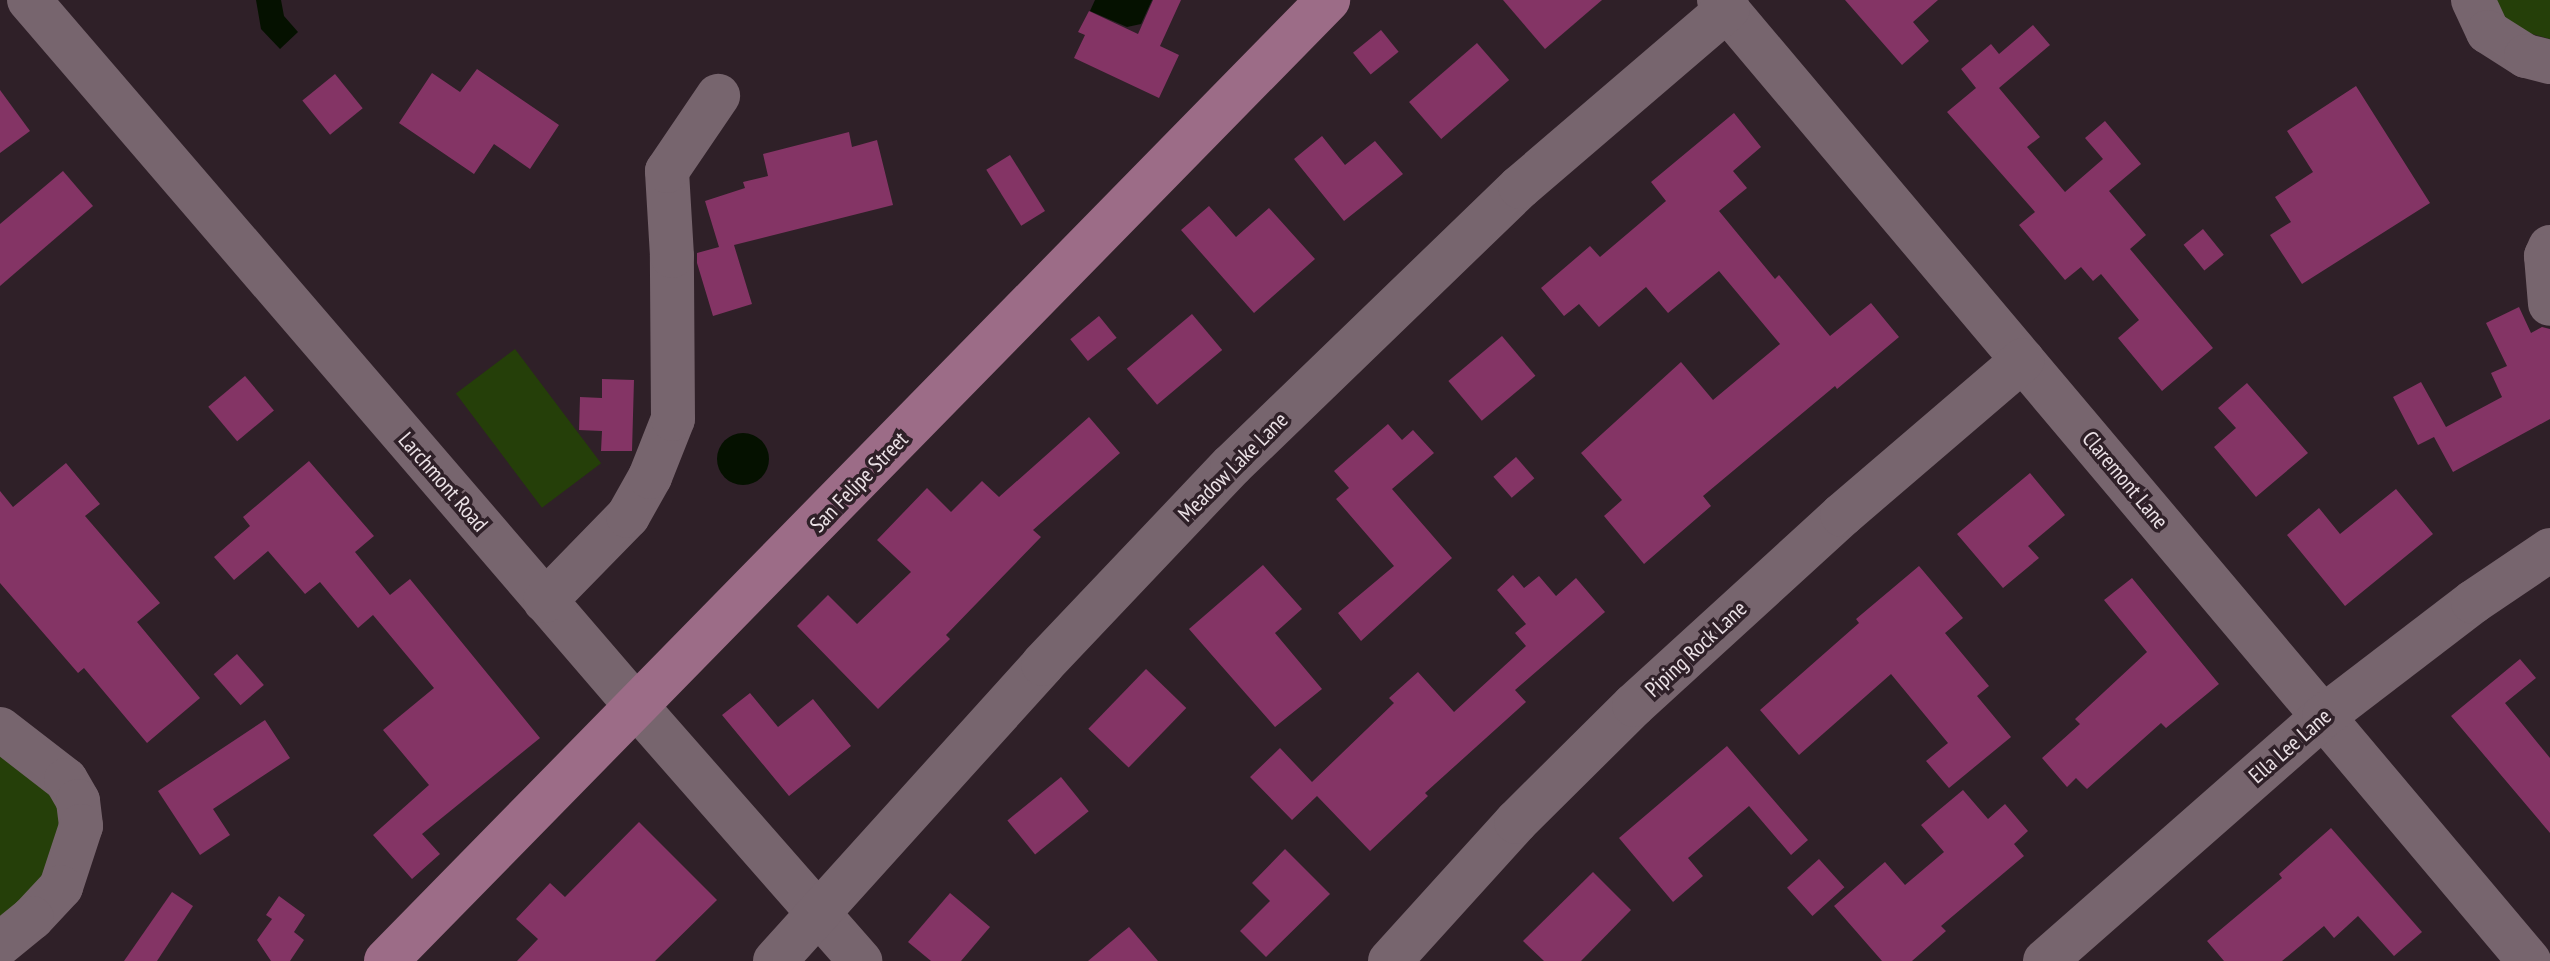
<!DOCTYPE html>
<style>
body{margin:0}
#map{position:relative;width:2550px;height:961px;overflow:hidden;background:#2f2028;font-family:"PT Sans Narrow",sans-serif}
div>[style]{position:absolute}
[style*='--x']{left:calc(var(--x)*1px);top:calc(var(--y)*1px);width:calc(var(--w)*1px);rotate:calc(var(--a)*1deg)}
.green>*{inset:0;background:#253f09;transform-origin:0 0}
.water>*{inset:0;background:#051100}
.round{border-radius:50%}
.building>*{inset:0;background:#843465;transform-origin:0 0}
.minor>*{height:44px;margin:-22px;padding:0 22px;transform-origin:22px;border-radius:22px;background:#77656e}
.major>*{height:44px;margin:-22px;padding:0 22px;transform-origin:22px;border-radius:22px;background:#9c6c87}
span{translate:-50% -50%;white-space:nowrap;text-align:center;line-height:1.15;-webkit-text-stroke:7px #2f2028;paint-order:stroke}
.street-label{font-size:22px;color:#ebe1e6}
</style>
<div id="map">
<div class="green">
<div style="clip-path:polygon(2490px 0,2550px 0,2550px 39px,2518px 30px,2501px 19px)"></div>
<div style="left:515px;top:349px;width:143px;height:74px;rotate:53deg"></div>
<div style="clip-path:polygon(0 746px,54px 791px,66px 831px,51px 869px,0 924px)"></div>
</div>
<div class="water">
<div style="clip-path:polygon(256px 0,281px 0,284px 16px,298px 32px,280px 49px,261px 29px)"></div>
<div style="clip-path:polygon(1095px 0,1152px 0,1141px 24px,1127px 27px,1090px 11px)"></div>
<div class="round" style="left:717px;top:433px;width:52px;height:52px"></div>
</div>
<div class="building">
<div style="clip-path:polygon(1153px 0,1181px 0,1160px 46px,1179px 55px,1159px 98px,1074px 58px,1085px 35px,1078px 32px,1089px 11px,1138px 34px)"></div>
<div style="clip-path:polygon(1503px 0,1602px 0,1545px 49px)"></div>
<div style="clip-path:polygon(1845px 0,1938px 0,1913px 22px,1929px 41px,1902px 65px)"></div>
<div style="clip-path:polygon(2033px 25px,2050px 45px,1999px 88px,2040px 137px,2027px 147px,2065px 192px,2103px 159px,2085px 138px,2105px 121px,2141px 164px,2109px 191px,2146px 235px,2130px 249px,2213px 348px,2162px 391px,2118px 338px,2139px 320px,2101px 274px,2093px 281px,2081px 267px,2065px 280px,2019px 225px,2035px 212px,1947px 112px,1976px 88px,1961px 69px,1991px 44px,1999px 54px)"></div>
<div style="left:1381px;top:30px;width:28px;height:36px;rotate:51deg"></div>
<div style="left:1477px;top:43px;width:49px;height:90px;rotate:49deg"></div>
<div style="clip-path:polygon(477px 69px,559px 125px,530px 169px,494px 144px,474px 174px,399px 123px,432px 73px,460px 92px)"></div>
<div style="left:335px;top:74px;width:44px;height:42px;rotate:51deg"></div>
<div style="clip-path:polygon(2356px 86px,2430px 203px,2302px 284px,2270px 235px,2291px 222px,2275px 197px,2313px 172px,2287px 131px)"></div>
<div style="clip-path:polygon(0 90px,30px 131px,0 153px)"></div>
<div style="clip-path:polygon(1734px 113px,1761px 147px,1733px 171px,1747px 188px,1719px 211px,1775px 279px,1779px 275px,1830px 336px,1871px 303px,1899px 337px,1837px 389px,1835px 386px,1703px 496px,1711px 506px,1644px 564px,1604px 516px,1622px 500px,1581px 453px,1681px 362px,1713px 400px,1780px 344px,1719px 271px,1668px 313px,1646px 287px,1599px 327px,1579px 304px,1564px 316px,1541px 288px,1590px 246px,1600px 257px,1666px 201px,1651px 182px)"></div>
<div style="clip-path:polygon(849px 132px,852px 147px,877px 140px,893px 205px,734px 245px,752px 304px,713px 316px,697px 263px,697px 253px,719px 247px,705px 201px,745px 188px,743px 182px,768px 176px,763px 154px)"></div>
<div style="clip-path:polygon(1322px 136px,1345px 165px,1375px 141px,1403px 174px,1344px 221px,1294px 159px)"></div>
<div style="left:1010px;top:155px;width:66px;height:28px;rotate:58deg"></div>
<div style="clip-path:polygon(63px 171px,93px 206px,0 286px,0 224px)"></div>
<div style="clip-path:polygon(1209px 206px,1236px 237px,1269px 208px,1315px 259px,1254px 313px,1181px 230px)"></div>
<div style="left:2203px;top:229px;width:33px;height:25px;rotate:51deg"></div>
<div style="clip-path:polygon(2519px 307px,2531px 333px,2542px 327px,2550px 329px,2550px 419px,2453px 472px,2434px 437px,2418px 445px,2393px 397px,2421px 382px,2446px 427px,2502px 397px,2491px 373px,2507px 366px,2486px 323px)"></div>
<div style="left:1192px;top:314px;width:47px;height:85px;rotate:50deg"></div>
<div style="left:1099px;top:316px;width:28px;height:37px;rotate:51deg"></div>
<div style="left:1502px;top:336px;width:52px;height:70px;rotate:50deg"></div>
<div style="left:245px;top:376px;width:45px;height:48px;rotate:50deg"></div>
<div style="clip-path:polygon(602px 379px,634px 380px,632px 451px,601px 451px,602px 431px,579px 430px,580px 397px,602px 398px)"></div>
<div style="clip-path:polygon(2247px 383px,2308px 453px,2256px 497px,2214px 447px,2236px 428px,2218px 408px)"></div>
<div style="clip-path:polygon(1089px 417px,1120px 453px,1033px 530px,1041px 537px,946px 635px,950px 639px,878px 709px,797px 626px,828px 595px,857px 624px,911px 572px,877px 540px,927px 488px,951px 512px,982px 481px,999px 497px)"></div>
<div style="clip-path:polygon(1388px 424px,1402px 440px,1413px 430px,1434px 453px,1392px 489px,1452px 558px,1361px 641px,1338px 613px,1394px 566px,1336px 499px,1349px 488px,1334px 471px)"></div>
<div style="left:1516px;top:457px;width:28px;height:30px;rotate:49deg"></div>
<div style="clip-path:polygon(309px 461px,374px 536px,355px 552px,390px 595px,410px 579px,540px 738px,422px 834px,440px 854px,412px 879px,373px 835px,429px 785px,383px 730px,434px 688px,373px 615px,358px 628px,320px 582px,305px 594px,268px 551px,234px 580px,214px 557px,250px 526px,243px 517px)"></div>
<div style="clip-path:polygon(66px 463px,100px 504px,85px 516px,160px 603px,137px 622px,200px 698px,147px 743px,84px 668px,78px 673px,0 583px,0 491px,13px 507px)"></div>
<div style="clip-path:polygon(2030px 473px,2065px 515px,2028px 546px,2039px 558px,2003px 588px,1957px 534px)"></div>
<div style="clip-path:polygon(2396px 489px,2433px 534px,2345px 606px,2287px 535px,2319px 508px,2340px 534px)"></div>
<div style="clip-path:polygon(1263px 565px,1302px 609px,1275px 633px,1322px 689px,1275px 727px,1189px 629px)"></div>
<div style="clip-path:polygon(1919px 566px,1963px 618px,1945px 633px,1989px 686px,1977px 696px,2011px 737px,1949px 788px,1926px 761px,1948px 743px,1891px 674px,1799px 755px,1760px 710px,1859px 623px,1856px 619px)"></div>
<div style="clip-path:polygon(1513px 575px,1524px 588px,1539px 576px,1556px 596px,1576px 578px,1605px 612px,1515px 690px,1526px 702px,1425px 793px,1428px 796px,1370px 851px,1317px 796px,1292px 820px,1250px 777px,1280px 748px,1312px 782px,1394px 703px,1389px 698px,1418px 672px,1454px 712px,1526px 646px,1515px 633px,1526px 624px,1497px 590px)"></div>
<div style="clip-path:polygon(2132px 578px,2219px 684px,2166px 728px,2161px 723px,2087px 789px,2076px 778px,2067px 787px,2042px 758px,2080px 724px,2075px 719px,2147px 652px,2104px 600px)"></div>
<div style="left:237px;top:654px;width:41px;height:31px;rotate:49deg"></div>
<div style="clip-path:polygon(2520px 659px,2536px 678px,2505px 703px,2550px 758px,2550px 833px,2451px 716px)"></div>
<div style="left:1146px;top:669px;width:56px;height:83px;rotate:44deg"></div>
<div style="clip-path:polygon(750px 693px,778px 727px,813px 699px,851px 746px,789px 796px,722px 715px)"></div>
<div style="clip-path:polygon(265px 720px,290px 758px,213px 809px,230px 835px,200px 855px,158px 791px)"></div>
<div style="clip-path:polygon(1727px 746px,1808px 840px,1791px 855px,1749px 806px,1688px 858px,1703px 876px,1673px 902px,1619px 838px)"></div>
<div style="left:1061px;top:777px;width:44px;height:69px;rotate:51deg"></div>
<div style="clip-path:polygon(1963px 790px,1988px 819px,2005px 804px,2028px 831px,2014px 844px,2024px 856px,1941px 926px,1946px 931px,1912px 961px,1882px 961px,1834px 906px,1885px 862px,1905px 885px,1944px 852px,1921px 825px)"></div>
<div style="clip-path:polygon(639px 822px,717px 900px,655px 961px,517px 961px,538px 939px,516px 919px,550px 883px,565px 897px)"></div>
<div style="clip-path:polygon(2331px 828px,2422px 932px,2394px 956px,2358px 916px,2334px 938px,2324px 926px,2282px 961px,2224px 961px,2207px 941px,2282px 878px,2279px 874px)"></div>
<div style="clip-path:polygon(1285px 849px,1330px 894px,1266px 957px,1240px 931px,1270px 901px,1252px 883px)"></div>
<div style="left:1819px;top:859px;width:38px;height:43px;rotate:48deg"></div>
<div style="clip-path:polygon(1593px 872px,1631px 910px,1581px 961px,1544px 961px,1523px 941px)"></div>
<div style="clip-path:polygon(172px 892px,193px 906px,157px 961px,124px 961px)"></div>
<div style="clip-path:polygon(950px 893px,990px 927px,961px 961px,931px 961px,908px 942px)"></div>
<div style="clip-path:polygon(279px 896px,305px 915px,294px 932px,304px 940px,290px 961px,271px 961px,257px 940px,272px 919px,266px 915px)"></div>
<div style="clip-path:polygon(1129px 927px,1158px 961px,1088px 961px,1119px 935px)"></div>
</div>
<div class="minor">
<div style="--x:29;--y:0;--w:934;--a:49.3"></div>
<div style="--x:638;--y:708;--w:337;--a:48.7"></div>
<div style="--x:1719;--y:0;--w:1257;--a:49.87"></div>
<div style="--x:2473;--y:0;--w:35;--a:65"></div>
<div style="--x:2488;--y:32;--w:45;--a:32.3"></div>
<div style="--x:2526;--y:56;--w:25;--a:14"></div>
<div style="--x:2550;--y:247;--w:10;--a:114"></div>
<div style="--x:2546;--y:256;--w:48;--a:85.2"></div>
<div style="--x:545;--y:601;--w:119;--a:-45.7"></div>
<div style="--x:628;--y:516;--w:45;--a:-60.6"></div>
<div style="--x:650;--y:477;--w:62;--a:-68.4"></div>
<div style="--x:673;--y:419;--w:163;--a:-90.4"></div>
<div style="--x:672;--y:256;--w:85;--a:-93.4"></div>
<div style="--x:667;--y:171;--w:91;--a:-55.8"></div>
<div style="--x:0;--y:729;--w:83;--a:37.7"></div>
<div style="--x:66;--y:780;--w:24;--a:60"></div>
<div style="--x:78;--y:801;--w:25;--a:83"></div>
<div style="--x:81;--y:826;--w:64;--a:108.2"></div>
<div style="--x:61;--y:887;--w:42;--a:133.1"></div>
<div style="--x:32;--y:918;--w:41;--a:140.9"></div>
<div style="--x:775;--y:961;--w:400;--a:-47.9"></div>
<div style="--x:1043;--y:664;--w:274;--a:-46.5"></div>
<div style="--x:1232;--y:465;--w:400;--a:-44"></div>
<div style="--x:1520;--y:187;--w:274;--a:-40.6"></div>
<div style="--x:1390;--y:961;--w:188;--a:-47.8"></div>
<div style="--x:1516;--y:822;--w:166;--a:-44.8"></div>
<div style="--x:1634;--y:705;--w:282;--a:-42.4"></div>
<div style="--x:1842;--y:515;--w:238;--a:-40.6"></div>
<div style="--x:2045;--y:961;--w:371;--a:-41.3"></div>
<div style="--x:2324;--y:716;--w:188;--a:-37.4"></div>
<div style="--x:2473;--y:602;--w:93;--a:-34"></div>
</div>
<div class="major">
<div style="--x:386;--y:961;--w:1346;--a:-45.57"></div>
</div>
<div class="street-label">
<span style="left:1233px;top:467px;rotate:-45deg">Meadow Lake Lane</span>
<span style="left:2125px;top:480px;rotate:50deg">Claremont Lane</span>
<span style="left:443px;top:482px;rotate:49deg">Larchmont Road</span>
<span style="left:859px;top:482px;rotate:-46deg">San Felipe Street</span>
<span style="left:1696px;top:649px;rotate:-43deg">Piping Rock Lane</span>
<span style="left:2290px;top:746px;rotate:-41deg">Ella Lee Lane</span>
</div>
</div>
